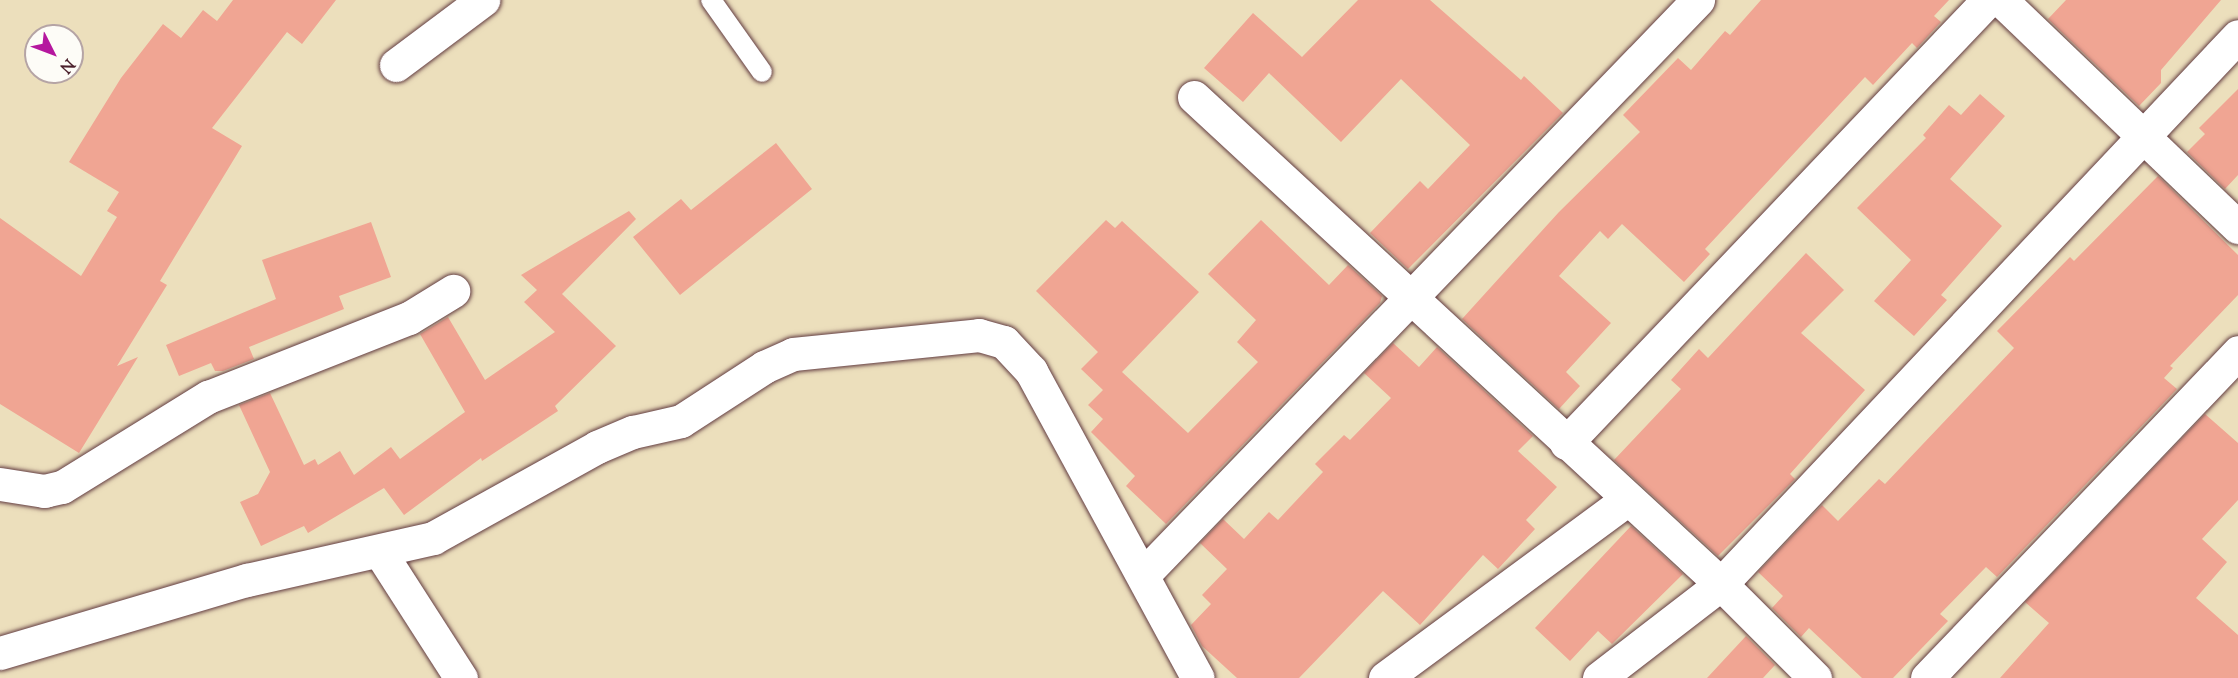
<!DOCTYPE html>
<style>
body{margin:0}
#map{position:relative;width:2238px;height:678px;overflow:hidden;background:#ecdfbc;font-family:"Sorts Mill Goudy",serif}
div>[style]{position:absolute}
[style*='--x']{left:calc(var(--x)*1px);top:calc(var(--y)*1px);width:calc(var(--w)*1px);rotate:calc(var(--a)*1deg)}
.building>*{inset:0;background:#f0a593}
.roads{filter:drop-shadow(0 0 2px #623c41) drop-shadow(0 0 2px #623c41)}
.service>*{height:20px;margin:-10px;padding:0 10px;transform-origin:10px;border-radius:10px;background:#fff}
.minor>*{height:33px;margin:-16.5px;padding:0 16.5px;transform-origin:16.5px;border-radius:16.5px;background:#fff}
span{translate:-50% -50%;white-space:nowrap;text-align:center;line-height:1.15;-webkit-text-stroke:5px #fdfcf7;paint-order:stroke}
.north{position:absolute;left:24px;top:24px;width:60px;height:60px;box-sizing:border-box;background:#fdfcf7;border:2px solid #b5a4a5;border-radius:50%;rotate:132deg;font-size:16px;font-weight:700;line-height:24px;text-align:center;color:#4a1f2b}
.north::after{content:'';display:block;margin:auto;width:21px;height:27px;background:#b5179e;clip-path:polygon(50% 0,100% 100%,50% 72%,0 100%)}
</style>
<div id="map">
<div class="building">
<div style="clip-path:polygon(233px 0,336px 0,302px 44px,287px 32px,212px 128px,242px 146px,160px 281px,167px 285px,117px 366px,138px 357px,79px 453px,0 404px,0 218px,81px 276px,117px 217px,107px 211px,119px 192px,69px 162px,121px 78px,163px 24px,181px 38px,203px 10px,217px 21px)"></div>
<div style="clip-path:polygon(1358px 0,1430px 0,1521px 80px,1524px 76px,1563px 113px,1408px 269px,1370px 233px,1420px 181px,1428px 189px,1470px 145px,1401px 79px,1341px 142px,1269px 73px,1243px 102px,1204px 68px,1253px 13px,1302px 57px)"></div>
<div style="clip-path:polygon(1761px 0,1949px 0,1934px 16px,1941px 22px,1917px 48px,1912px 43px,1873px 85px,1865px 77px,1705px 249px,1710px 254px,1684px 282px,1622px 224px,1608px 239px,1600px 231px,1559px 276px,1611px 323px,1566px 372px,1580px 386px,1559px 409px,1462px 319px,1559px 212px,1640px 132px,1623px 115px,1678px 58px,1691px 70px,1725px 31px,1730px 35px)"></div>
<div style="clip-path:polygon(2066px 0,2221px 0,2161px 70px,2161px 83px,2139px 106px,2048px 19px)"></div>
<div style="clip-path:polygon(2238px 89px,2238px 175px,2225px 189px,2187px 152px,2205px 134px,2199px 128px)"></div>
<div style="clip-path:polygon(1980px 94px,2005px 116px,1950px 179px,2002px 226px,1941px 295px,1947px 300px,1914px 336px,1874px 301px,1911px 260px,1857px 208px,1926px 138px,1923px 135px,1949px 105px,1961px 115px)"></div>
<div style="clip-path:polygon(776px 143px,812px 189px,680px 295px,633px 237px,681px 199px,691px 210px)"></div>
<div style="clip-path:polygon(2158px 176px,2238px 255px,2238px 295px,2170px 366px,2173px 368px,2164px 378px,2177px 389px,1997px 577px,1986px 567px,1940px 614px,1948px 621px,1893px 678px,1862px 678px,1809px 628px,1801px 637px,1772px 608px,1783px 596px,1758px 572px,1822px 505px,1838px 521px,1879px 479px,1885px 484px,2014px 348px,1997px 331px,2070px 257px,2074px 261px)"></div>
<div style="clip-path:polygon(629px 211px,636px 219px,562px 294px,616px 346px,555px 406px,558px 411px,482px 461px,481px 458px,404px 515px,384px 488px,308px 533px,304px 526px,261px 546px,240px 502px,258px 494px,270px 472px,239px 405px,270px 393px,304px 465px,315px 459px,318px 465px,340px 451px,354px 475px,391px 447px,400px 459px,465px 412px,420px 334px,448px 317px,485px 380px,555px 332px,524px 302px,537px 290px,521px 275px)"></div>
<div style="clip-path:polygon(1106px 220px,1115px 228px,1122px 221px,1199px 292px,1122px 372px,1188px 433px,1258px 362px,1237px 342px,1256px 320px,1208px 274px,1261px 220px,1329px 285px,1348px 265px,1382px 296px,1380px 303px,1166px 524px,1126px 486px,1135px 476px,1091px 432px,1103px 419px,1088px 405px,1103px 390px,1081px 369px,1098px 352px,1036px 291px)"></div>
<div style="clip-path:polygon(371px 222px,391px 277px,339px 296px,344px 309px,249px 347px,254px 359px,223px 371px,215px 371px,211px 363px,179px 376px,166px 345px,276px 299px,262px 260px)"></div>
<div style="clip-path:polygon(1806px 253px,1844px 290px,1801px 333px,1865px 390px,1790px 474px,1795px 479px,1718px 556px,1614px 460px,1681px 389px,1671px 380px,1699px 349px,1708px 358px)"></div>
<div style="clip-path:polygon(1393px 343px,1419px 367px,1437px 347px,1533px 436px,1518px 451px,1557px 487px,1526px 520px,1535px 529px,1498px 569px,1483px 555px,1420px 625px,1383px 591px,1299px 678px,1237px 678px,1202px 646px,1191px 625px,1211px 604px,1202px 595px,1227px 569px,1200px 543px,1223px 519px,1244px 539px,1269px 512px,1278px 520px,1323px 472px,1315px 464px,1344px 435px,1350px 440px,1391px 398px,1364px 373px)"></div>
<div style="clip-path:polygon(2205px 414px,2238px 443px,2238px 500px,2202px 539px,2227px 562px,2196px 598px,2238px 635px,2238px 678px,2000px 678px,2049px 623px,2025px 602px)"></div>
<div style="clip-path:polygon(1631px 526px,1683px 574px,1612px 644px,1598px 631px,1570px 661px,1535px 628px)"></div>
<div style="clip-path:polygon(1746px 636px,1775px 665px,1763px 678px,1707px 678px)"></div>
</div>
<div class="roads">
<div class="service">
<div style="--x:711;--y:0;--w:88;--a:54.7"></div>
</div>
<div class="minor">
<div style="--x:2001;--y:0;--w:328;--a:43.8"></div>
<div style="--x:396;--y:65;--w:109;--a:-36.8"></div>
<div style="--x:1194;--y:97;--w:718;--a:42.74"></div>
<div style="--x:1721;--y:584;--w:133;--a:45"></div>
<div style="--x:1566;--y:443;--w:612;--a:-46.39"></div>
<div style="--x:0;--y:484;--w:45;--a:9"></div>
<div style="--x:44;--y:491;--w:18;--a:-13"></div>
<div style="--x:62;--y:487;--w:172;--a:-31.7"></div>
<div style="--x:208;--y:397;--w:216;--a:-21.5"></div>
<div style="--x:409;--y:318;--w:52;--a:-31.5"></div>
<div style="--x:380;--y:552;--w:150;--a:57.3"></div>
<div style="--x:1144;--y:574;--w:798;--a:-46.02"></div>
<div style="--x:0;--y:653;--w:258;--a:-16.5"></div>
<div style="--x:247;--y:580;--w:191;--a:-12.7"></div>
<div style="--x:433;--y:538;--w:188;--a:-29"></div>
<div style="--x:597;--y:447;--w:39;--a:-23"></div>
<div style="--x:633;--y:432;--w:49;--a:-12.9"></div>
<div style="--x:681;--y:421;--w:99;--a:-33"></div>
<div style="--x:764;--y:367;--w:32;--a:-24"></div>
<div style="--x:793;--y:354;--w:187;--a:-5.8"></div>
<div style="--x:979;--y:335;--w:26;--a:16"></div>
<div style="--x:1004;--y:342;--w:40;--a:47"></div>
<div style="--x:1031;--y:371;--w:349;--a:61.5"></div>
<div style="--x:1385;--y:678;--w:302;--a:-36.4"></div>
<div style="--x:1599;--y:678;--w:154;--a:-37.6"></div>
<div style="--x:1721;--y:584;--w:753;--a:-46.67"></div>
<div style="--x:1927;--y:678;--w:451;--a:-46.3"></div>
</div>
</div>
<div class="north">N</div>
</div>
